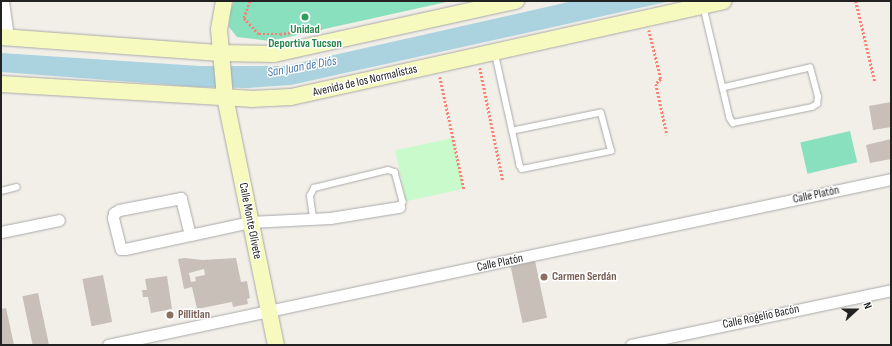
<!DOCTYPE html>
<meta charset="utf-8">
<style>
body{margin:0}
#map{position:relative;width:892px;height:346px;overflow:hidden;background:#f2efe9;font-family:"Sofia Sans Condensed",sans-serif}
div>[style]{position:absolute}
[style*='--x']{left:calc(var(--x)*1px);top:calc(var(--y)*1px);width:calc(var(--w)*1px);rotate:calc(var(--a)*1deg)}
.park>*{inset:0;background:#c8facc;transform-origin:0 0}
.pitch>*{inset:0;background:#88e0be;transform-origin:0 0}
.water>*{inset:0;background:#aad3df}
.building>*{inset:0;background:#c7bfb8;transform-origin:0 0}
.path>*{height:2.5px;margin-top:-1.25px;transform-origin:0;background:repeating-linear-gradient(90deg,#fa8072 0 2px,transparent 0 4px)}
.roads{filter:drop-shadow(0 0 1px #a9a9a9) drop-shadow(0 0 1px #a9a9a9)}
.lane>*{height:5.5px;margin:-2.75px;padding:0 2.75px;transform-origin:2.75px;border-radius:2.75px;background:#fff}
.street>*{height:11px;margin:-5.5px;padding:0 5.5px;transform-origin:5.5px;border-radius:5.5px;background:#fff}
.secondary>*{height:16px;margin:-8px;padding:0 8px;transform-origin:8px;border-radius:8px;background:#f7fabf}
.dots>*{width:11px;height:11px;translate:-50% -50%;box-sizing:border-box;border:2px solid #fff;border-radius:50%}
span{translate:-50% -50%;white-space:nowrap;text-align:center;line-height:1.15;-webkit-text-stroke:3px #fff;paint-order:stroke}
.leisure-label{font-size:12px;color:#27864d;font-weight:700}
.street-label{font-size:12px;color:#222}
.education-label{font-size:12px;color:#785e54;font-weight:700}
.left{translate:0 -50%;text-align:left}
.water-label{font-size:13px;color:#4a7aab;font-style:italic}
.frame{position:absolute;inset:0;border:2px solid #222;pointer-events:none}
.north{position:absolute;left:836px;top:290px;width:40px;height:40px;-webkit-text-stroke:3px #fff;paint-order:stroke;rotate:69deg;font-size:11px;font-weight:700;line-height:16px;text-align:center;color:#222}
.north::after{content:'';display:block;margin:auto;width:14px;height:18px;background:#222;clip-path:polygon(50% 0,100% 100%,50% 72%,0 100%)}
</style>
<div id="map">
<div class="park">
<div style="left:453px;top:138px;width:52px;height:59px;rotate:78deg"></div>
</div>
<div class="pitch">
<div style="clip-path:polygon(234px 1px,451px 1px,270px 41px,237px 37px,229px 27px,230px 12px)"></div>
<div style="left:850px;top:131px;width:32px;height:51px;rotate:77deg"></div>
</div>
<div class="water">
<div style="clip-path:polygon(573px 1px,671px 1px,291px 85px,248px 88px,199px 87px,1px 72px,1px 53px,200px 66px,285px 66px)"></div>
</div>
<div class="building">
<div style="clip-path:polygon(891px 102px,891px 127px,873px 130px,869px 106px)"></div>
<div style="clip-path:polygon(891px 139px,891px 159px,870px 163px,866px 145px)"></div>
<div style="clip-path:polygon(evenodd,185px 258px,202px 260px,236px 258px,241px 282px,247px 281px,250px 298px,247px 299px,248px 304px,233px 307px,232px 302px,197px 309px,192px 287px,184px 289px,178px 259px,185px 258px,204px 269px,205px 275px,195px 277px,196px 281px,191px 282px,189px 273px,204px 269px)"></div>
<div style="left:535px;top:261px;width:58px;height:25px;rotate:78deg"></div>
<div style="left:103px;top:275px;width:48px;height:21px;rotate:79deg"></div>
<div style="clip-path:polygon(167px 276px,172px 309px,151px 313px,148px 297px,143px 297px,142px 290px,147px 290px,145px 279px)"></div>
<div style="left:38px;top:293px;width:52px;height:16px;rotate:78deg"></div>
<div style="clip-path:polygon(6px 308px,14px 345px,1px 345px,1px 309px)"></div>
</div>
<div class="path">
<div style="--x:250;--y:1;--w:18;--a:109"></div>
<div style="--x:244;--y:18;--w:22;--a:47"></div>
<div style="--x:259;--y:34;--w:21;--a:0"></div>
<div style="--x:280;--y:34;--w:42;--a:-8.1"></div>
<div style="--x:856;--y:1;--w:83;--a:76.8"></div>
<div style="--x:649;--y:30;--w:50;--a:76.2"></div>
<div style="--x:661;--y:79;--w:7;--a:135"></div>
<div style="--x:656;--y:84;--w:52;--a:77.8"></div>
<div style="--x:480;--y:68;--w:115;--a:78.5"></div>
<div style="--x:440;--y:77;--w:115;--a:77.9"></div>
</div>
<div class="roads">
<div class="lane">
<div style="--x:704;--y:8;--w:113;--a:76.7"></div>
<div style="--x:730;--y:118;--w:6;--a:59"></div>
<div style="--x:733;--y:123;--w:81;--a:-11.4"></div>
<div style="--x:812;--y:107;--w:6;--a:-31"></div>
<div style="--x:817;--y:104;--w:7;--a:-82"></div>
<div style="--x:818;--y:97;--w:30;--a:-105"></div>
<div style="--x:810;--y:68;--w:89;--a:167.1"></div>
<div style="--x:495;--y:52;--w:116;--a:77.5"></div>
<div style="--x:520;--y:165;--w:4;--a:63"></div>
<div style="--x:522;--y:169;--w:91;--a:-11.4"></div>
<div style="--x:611;--y:151;--w:39;--a:-105"></div>
<div style="--x:601;--y:113;--w:90;--a:168.4"></div>
<div style="--x:1;--y:191;--w:16;--a:-14"></div>
<div style="--x:313;--y:218;--w:22;--a:-98"></div>
<div style="--x:310;--y:196;--w:9;--a:-63"></div>
<div style="--x:314;--y:188;--w:76;--a:-13.7"></div>
<div style="--x:388;--y:170;--w:7;--a:16"></div>
<div style="--x:395;--y:172;--w:31;--a:75"></div>
<div style="--x:403;--y:202;--w:6;--a:129"></div>
</div>
<div class="street">
<div style="--x:3;--y:1;--w:37;--a:82"></div>
<div style="--x:1;--y:232;--w:59;--a:-11.7"></div>
<div style="--x:190;--y:235;--w:38;--a:-104"></div>
<div style="--x:181;--y:198;--w:63;--a:169"></div>
<div style="--x:119;--y:210;--w:6;--a:149"></div>
<div style="--x:114;--y:213;--w:5;--a:101"></div>
<div style="--x:113;--y:218;--w:32;--a:76"></div>
<div style="--x:121;--y:249;--w:4;--a:0"></div>
<div style="--x:125;--y:249;--w:66;--a:-12.2"></div>
<div style="--x:190;--y:235;--w:61;--a:-12.2"></div>
<div style="--x:250;--y:222;--w:80;--a:-2.9"></div>
<div style="--x:330;--y:218;--w:70;--a:-9.1"></div>
<div style="--x:108;--y:345;--w:800;--a:-11.97"></div>
<div style="--x:631;--y:345;--w:266;--a:-11.9"></div>
</div>
<div class="secondary">
<div style="--x:224;--y:1;--w:28;--a:100"></div>
<div style="--x:219;--y:29;--w:68;--a:85"></div>
<div style="--x:225;--y:97;--w:253;--a:78.4"></div>
<div style="--x:1;--y:37;--w:220;--a:4.2"></div>
<div style="--x:220;--y:53;--w:54;--a:1.1"></div>
<div style="--x:274;--y:54;--w:248;--a:-12.4"></div>
<div style="--x:1;--y:84;--w:250;--a:3.4"></div>
<div style="--x:251;--y:99;--w:40;--a:-2.9"></div>
<div style="--x:291;--y:97;--w:443;--a:-12.5"></div>
</div>
</div>
<div class="dots">
<div style="left:305px;top:17px;background:#2e9e5b"></div>
<div style="left:544px;top:277px;background:#8d6e63"></div>
<div style="left:170px;top:315px;background:#8d6e63"></div>
</div>
<div class="leisure-label">
<span style="left:305px;top:37px">Unidad<br>Deportiva Tucson</span>
</div>
<div class="street-label">
<span style="left:365px;top:81px;rotate:-13deg">Avenida de los Normalistas</span>
<span style="left:816px;top:195px;rotate:-12deg">Calle Platón</span>
<span style="left:250px;top:221px;rotate:79deg">Calle Monte Olivete</span>
<span style="left:500px;top:263px;rotate:-12deg">Calle Platón</span>
<span style="left:761px;top:317px;rotate:-12deg">Calle Rogelio Bacón</span>
</div>
<div class="education-label">
<span class="left" style="left:552px;top:277px">Carmen Serdán</span>
<span class="left" style="left:178px;top:315px">Pillitlan</span>
</div>
<div class="water-label">
<span style="left:302px;top:67px;rotate:-10deg">San Juan de Diós</span>
</div>
<div class="frame"></div>
<div class="north">N</div>
</div>
